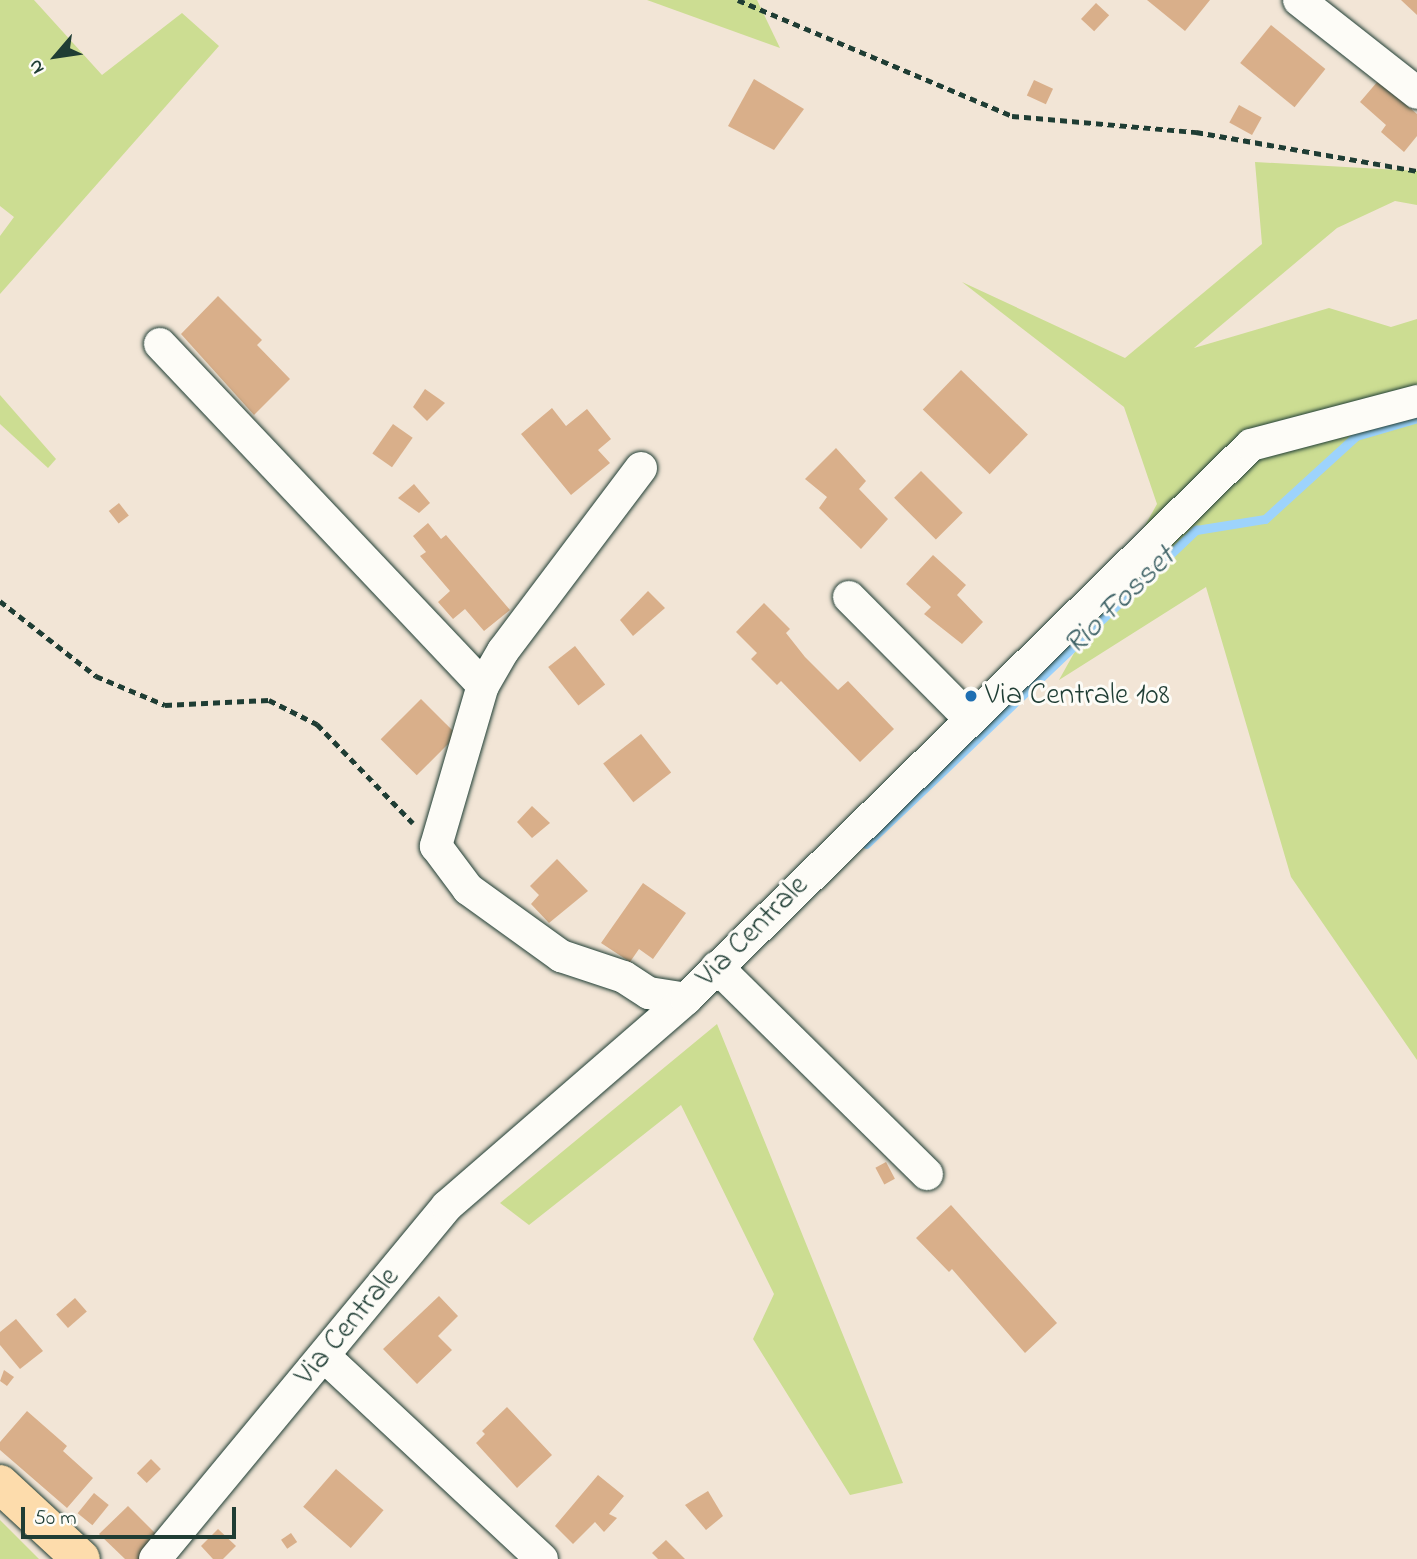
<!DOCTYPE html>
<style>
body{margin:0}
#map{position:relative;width:1417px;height:1559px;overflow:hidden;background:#f2e5d6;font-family:"Indie Flower",sans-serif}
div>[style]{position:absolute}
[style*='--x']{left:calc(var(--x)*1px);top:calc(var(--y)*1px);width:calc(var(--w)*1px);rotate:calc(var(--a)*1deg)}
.green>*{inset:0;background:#ccdd92}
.stream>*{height:9px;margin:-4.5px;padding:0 4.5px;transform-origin:4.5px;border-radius:4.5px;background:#9dd3fc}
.building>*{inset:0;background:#d9af8a;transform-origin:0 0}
.path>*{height:4.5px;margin-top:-2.25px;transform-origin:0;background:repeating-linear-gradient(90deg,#1f3d34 0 7px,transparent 0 12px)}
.roads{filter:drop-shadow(0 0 2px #1f3d34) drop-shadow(0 0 2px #1f3d34)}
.minor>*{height:32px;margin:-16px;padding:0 16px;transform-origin:16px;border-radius:16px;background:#fdfcf7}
.major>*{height:38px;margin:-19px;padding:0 19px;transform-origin:19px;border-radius:19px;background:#fddcac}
.dots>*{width:19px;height:19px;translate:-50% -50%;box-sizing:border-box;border:4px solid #fdfcf7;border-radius:50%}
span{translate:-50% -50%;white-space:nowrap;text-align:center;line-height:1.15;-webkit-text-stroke:6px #fdfcf7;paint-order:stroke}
.poi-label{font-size:30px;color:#1f3d34}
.left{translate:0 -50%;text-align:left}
.street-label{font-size:30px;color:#1f3d34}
.water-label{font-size:32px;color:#3e6266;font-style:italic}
.north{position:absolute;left:21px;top:21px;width:70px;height:70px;-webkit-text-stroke:5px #fdfcf7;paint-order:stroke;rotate:241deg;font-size:19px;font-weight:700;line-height:28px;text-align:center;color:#1f3d34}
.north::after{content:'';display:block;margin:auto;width:24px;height:32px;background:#1f3d34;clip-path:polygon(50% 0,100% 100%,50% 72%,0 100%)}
.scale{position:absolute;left:21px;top:1507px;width:215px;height:32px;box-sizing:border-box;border:4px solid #1f3d34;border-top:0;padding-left:9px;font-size:21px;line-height:24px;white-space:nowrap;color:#1f3d34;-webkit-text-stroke:5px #fdfcf7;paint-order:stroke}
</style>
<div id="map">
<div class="green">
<div style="clip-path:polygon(0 0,34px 0,102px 75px,182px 13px,219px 46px,0 294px,0 236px,14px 217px,0 206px)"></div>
<div style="clip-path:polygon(647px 0,757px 0,780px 48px)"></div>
<div style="clip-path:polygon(1255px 162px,1417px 171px,1417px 205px,1395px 201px,1337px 228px,1194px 348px,1329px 308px,1391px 327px,1417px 319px,1417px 1060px,1291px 877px,1206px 587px,1059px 680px,1157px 504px,1124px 407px,962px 282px,1125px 358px,1262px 244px)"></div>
<div style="clip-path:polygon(0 395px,56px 459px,48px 468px,0 424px)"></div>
<div style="clip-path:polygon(717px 1024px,903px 1483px,850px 1495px,753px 1339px,774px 1294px,681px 1105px,529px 1225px,500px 1203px)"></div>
<div style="clip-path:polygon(0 1520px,39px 1559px,0 1559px)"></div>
</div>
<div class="stream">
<div style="--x:866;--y:844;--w:456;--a:-43.6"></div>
<div style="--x:1196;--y:530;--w:70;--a:-9.1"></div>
<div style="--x:1265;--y:519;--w:123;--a:-42.4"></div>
<div style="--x:1356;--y:436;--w:64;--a:-16.4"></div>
</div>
<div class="building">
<div style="clip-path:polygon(1147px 0,1210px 0,1185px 31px)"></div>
<div style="clip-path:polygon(1401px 0,1417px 0,1417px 15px)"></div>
<div style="left:1096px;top:3px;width:18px;height:22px;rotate:43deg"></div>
<div style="left:1271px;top:25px;width:70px;height:49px;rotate:39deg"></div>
<div style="clip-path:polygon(754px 79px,804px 109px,774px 150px,728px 126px)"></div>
<div style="left:1034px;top:80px;width:21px;height:17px;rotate:25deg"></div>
<div style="clip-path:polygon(1378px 81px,1417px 114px,1417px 136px,1404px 152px,1381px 132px,1386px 125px,1360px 102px)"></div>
<div style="left:1239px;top:105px;width:26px;height:20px;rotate:29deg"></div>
<div style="clip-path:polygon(218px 296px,262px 340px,257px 345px,290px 379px,254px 415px,181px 334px)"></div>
<div style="left:961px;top:370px;width:93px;height:55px;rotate:44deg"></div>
<div style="clip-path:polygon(425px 389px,445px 403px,427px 421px,413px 407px)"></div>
<div style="clip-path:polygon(552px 408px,566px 426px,587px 409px,611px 439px,598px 450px,610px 463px,571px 495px,521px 434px)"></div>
<div style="left:393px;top:424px;width:24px;height:36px;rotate:35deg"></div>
<div style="clip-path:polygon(836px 448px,866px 481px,859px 489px,888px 519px,861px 549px,819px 508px,827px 497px,805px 479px)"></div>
<div style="left:921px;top:471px;width:59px;height:38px;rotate:45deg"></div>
<div style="clip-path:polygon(414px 484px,430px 503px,419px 513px,398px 498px)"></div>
<div style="left:119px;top:503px;width:16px;height:13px;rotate:52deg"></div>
<div style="clip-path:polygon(428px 523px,441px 539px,446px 535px,510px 610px,484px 631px,465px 609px,453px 619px,438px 602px,450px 591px,420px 556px,426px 552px,413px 536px)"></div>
<div style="clip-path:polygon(933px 555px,966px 585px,957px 595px,983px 622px,962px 644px,924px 614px,931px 607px,906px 584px)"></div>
<div style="clip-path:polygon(648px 591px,665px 608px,633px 636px,620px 620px)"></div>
<div style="clip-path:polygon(764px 603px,790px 629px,786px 633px,805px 657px,838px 690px,848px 681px,894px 729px,860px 762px,781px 681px,777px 685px,751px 659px,757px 653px,736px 632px)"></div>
<div style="left:575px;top:646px;width:49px;height:34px;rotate:52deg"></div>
<div style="left:421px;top:699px;width:51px;height:57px;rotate:45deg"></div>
<div style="left:641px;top:734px;width:49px;height:48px;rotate:52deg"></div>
<div style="clip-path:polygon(532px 806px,550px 823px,532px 838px,517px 822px)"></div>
<div style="clip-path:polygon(557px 859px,588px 891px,549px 923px,531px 904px,539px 895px,530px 886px)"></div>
<div style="clip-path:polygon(643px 883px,686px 913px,653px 959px,639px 949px,630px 962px,601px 943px)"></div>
<div style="left:886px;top:1162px;width:19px;height:12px;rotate:62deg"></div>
<div style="clip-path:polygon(951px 1205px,1057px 1323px,1025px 1353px,952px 1269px,949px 1272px,916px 1238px)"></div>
<div style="clip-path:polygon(439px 1296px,458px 1316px,438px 1336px,452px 1350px,417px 1384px,383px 1349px)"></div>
<div style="left:75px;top:1298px;width:18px;height:25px;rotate:49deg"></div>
<div style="clip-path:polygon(16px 1319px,43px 1351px,20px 1369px,0 1345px,0 1332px)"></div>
<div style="clip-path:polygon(4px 1370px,14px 1377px,7px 1386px,0 1381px)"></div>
<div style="clip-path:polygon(507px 1407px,552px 1455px,517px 1488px,476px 1443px,485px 1434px,482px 1431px)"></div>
<div style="clip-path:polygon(27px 1411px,67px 1446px,63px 1451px,93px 1478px,67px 1508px,0 1450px,0 1442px)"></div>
<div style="left:151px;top:1459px;width:14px;height:20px;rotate:45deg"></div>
<div style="left:336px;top:1469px;width:63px;height:50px;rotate:41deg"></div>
<div style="clip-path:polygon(598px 1475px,624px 1496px,609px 1514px,617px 1518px,604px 1532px,595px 1522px,573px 1544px,555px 1526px)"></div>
<div style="clip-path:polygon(708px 1491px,723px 1516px,706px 1530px,685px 1505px)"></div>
<div style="left:94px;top:1493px;width:19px;height:26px;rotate:39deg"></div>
<div style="clip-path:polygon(128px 1506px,162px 1540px,144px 1559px,125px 1559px,99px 1534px)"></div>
<div style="clip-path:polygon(218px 1529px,236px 1546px,223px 1559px,213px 1559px,201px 1546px)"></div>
<div style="left:291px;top:1533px;width:11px;height:12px;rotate:56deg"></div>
<div style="clip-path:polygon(666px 1540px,685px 1559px,658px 1559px,652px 1553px)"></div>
</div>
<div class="path">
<div style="--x:738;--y:0;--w:298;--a:22.9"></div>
<div style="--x:1012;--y:116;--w:185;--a:5"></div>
<div style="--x:1196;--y:132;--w:224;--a:10"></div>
<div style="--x:0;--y:601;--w:122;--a:38"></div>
<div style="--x:96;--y:676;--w:75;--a:22.8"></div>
<div style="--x:165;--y:705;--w:104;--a:-2.8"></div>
<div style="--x:269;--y:700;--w:54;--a:26.6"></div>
<div style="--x:317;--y:724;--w:138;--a:45.9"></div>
</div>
<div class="roads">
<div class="minor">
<div style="--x:1299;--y:0;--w:150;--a:38.2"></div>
<div style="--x:160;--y:344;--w:470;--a:46.6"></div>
<div style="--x:641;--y:468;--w:229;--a:127"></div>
<div style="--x:503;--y:651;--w:39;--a:120"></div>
<div style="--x:483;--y:685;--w:168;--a:106.3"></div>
<div style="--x:436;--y:846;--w:54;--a:53.3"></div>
<div style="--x:468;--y:889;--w:115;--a:35.8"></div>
<div style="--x:561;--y:956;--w:66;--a:18.4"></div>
<div style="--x:624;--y:977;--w:30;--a:33"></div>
<div style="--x:649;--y:993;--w:37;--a:9"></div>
<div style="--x:849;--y:597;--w:172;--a:45.2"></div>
<div style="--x:717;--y:967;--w:295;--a:44.6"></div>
<div style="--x:324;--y:1356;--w:298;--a:43"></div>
<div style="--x:155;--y:1559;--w:458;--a:-50.4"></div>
<div style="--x:447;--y:1206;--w:316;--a:-40.9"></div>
<div style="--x:686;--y:999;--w:791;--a:-44.44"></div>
<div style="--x:1251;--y:445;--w:172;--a:-14.8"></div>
</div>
<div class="major">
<div style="--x:0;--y:1484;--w:110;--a:42.8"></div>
</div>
</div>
<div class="dots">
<div style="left:971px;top:696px;background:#1f6fb2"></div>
</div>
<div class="poi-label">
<span class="left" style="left:985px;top:696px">Via Centrale 108</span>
</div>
<div class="street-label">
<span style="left:753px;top:932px;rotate:-45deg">Via Centrale</span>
<span style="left:348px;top:1327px;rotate:-50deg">Via Centrale</span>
</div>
<div class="water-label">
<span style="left:1121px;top:602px;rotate:-44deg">Rio Fosset</span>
</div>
<div class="north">N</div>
<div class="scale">50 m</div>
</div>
